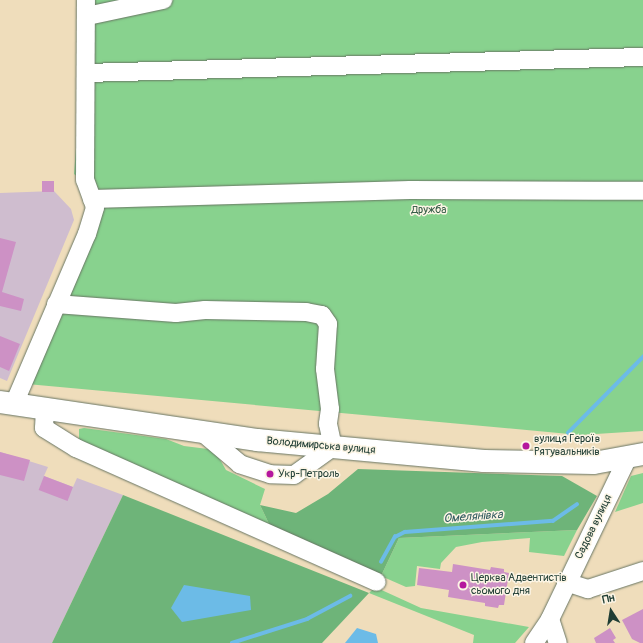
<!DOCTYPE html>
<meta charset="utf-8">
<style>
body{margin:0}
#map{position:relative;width:643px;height:643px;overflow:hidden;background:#efddbb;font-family:Pangolin,sans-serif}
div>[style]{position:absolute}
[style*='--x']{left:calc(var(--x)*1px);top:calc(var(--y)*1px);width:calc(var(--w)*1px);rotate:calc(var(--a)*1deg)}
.industrial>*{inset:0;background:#cfbdcf}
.green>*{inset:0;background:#88d28e}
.forest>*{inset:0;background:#6eb479}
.water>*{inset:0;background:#6cbbe7}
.stream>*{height:3.5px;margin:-1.75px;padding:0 1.75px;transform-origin:1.75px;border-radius:1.75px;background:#6cbbe7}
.building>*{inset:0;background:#cd91c5;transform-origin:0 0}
.roads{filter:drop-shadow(0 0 1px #687563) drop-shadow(0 0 1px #687563)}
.minor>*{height:18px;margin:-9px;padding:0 9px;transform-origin:9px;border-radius:9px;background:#fff}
.major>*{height:22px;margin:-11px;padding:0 11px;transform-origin:11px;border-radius:11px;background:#fff}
.dots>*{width:11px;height:11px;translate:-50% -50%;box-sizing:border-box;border:2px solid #fcf5e5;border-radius:50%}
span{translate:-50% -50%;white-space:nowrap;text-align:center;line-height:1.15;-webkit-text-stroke:3px #fcf5e5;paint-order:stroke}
.park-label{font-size:11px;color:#345b46}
.poi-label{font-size:11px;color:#1f3d34}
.left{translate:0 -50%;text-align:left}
.street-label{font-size:11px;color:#1f3d34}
.water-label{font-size:12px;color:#325c61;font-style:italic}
.north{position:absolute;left:591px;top:591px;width:40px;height:40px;-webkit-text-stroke:3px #fcf5e5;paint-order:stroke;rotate:348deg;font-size:11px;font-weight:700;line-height:16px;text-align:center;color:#1f3d34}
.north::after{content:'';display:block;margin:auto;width:14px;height:18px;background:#1f3d34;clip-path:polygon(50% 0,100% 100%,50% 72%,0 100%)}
</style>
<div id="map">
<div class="industrial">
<div style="clip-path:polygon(54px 191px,71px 209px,74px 220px,7px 381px,0 378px,0 193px)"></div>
<div style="clip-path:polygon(0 452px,48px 467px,44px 476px,73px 487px,77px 478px,123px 495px,52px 643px,0 643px)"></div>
</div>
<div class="green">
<div style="clip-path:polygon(77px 0,643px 0,643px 431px,580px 435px,27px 384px,93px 189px,74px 174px,79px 111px)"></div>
<div style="clip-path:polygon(84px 428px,166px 439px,184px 446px,208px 449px,218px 456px,226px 470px,265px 489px,260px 505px,271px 528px,79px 440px,79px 429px)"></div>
<div style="clip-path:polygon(643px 473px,643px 503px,615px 512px,631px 476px)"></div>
<div style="clip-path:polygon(577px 530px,564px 556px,529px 552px,530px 538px,482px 542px,456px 547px,441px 563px,440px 569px,417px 566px,415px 586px,406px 587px,381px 576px,399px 538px)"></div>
<div style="clip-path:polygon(375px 587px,421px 608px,529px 627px,515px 643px,473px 643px,474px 635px,369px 593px)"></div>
</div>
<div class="forest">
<div style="clip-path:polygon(358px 469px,562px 476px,597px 496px,577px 530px,399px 538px,381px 576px,271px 528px,260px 505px,296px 513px,328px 494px)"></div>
<div style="clip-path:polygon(123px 495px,369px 593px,322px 643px,52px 643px)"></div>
</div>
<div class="water">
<div style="clip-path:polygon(184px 585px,250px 596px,251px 610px,182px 622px,171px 608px)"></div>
<div style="clip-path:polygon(357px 628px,376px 634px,378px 643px,345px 643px)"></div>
</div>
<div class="stream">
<div style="--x:568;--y:433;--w:107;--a:-45.4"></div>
<div style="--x:381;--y:562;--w:29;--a:-61"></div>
<div style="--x:395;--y:537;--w:11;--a:-27"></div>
<div style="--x:405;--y:532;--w:148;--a:-4.3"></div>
<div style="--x:553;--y:521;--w:29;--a:-35"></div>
<div style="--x:232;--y:643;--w:79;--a:-17.7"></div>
<div style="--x:307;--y:619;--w:49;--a:-28.1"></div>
</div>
<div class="building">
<div style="left:42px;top:181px;width:12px;height:11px"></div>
<div style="clip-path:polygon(0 238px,16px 242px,2px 292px,24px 299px,21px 311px,0 306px)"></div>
<div style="clip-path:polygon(0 336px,20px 344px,9px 371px,0 367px)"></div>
<div style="clip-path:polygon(0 452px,30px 460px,24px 481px,0 475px)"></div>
<div style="left:44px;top:476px;width:31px;height:15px;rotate:21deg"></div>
<div style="clip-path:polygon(453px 564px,490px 570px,491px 567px,504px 569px,504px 572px,509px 573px,504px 605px,499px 605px,498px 608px,485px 606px,485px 603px,448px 597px,449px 590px,417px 585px,419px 568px,452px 572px)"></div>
<div style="clip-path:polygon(643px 609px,643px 643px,640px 643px,632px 639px,622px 620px)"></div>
<div style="clip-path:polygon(610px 628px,616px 638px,613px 640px,615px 643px,596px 643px,594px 638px)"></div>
</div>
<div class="roads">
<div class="minor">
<div style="--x:87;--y:16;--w:78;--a:-11.9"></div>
<div style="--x:86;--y:73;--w:557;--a:-1.65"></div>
<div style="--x:92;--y:199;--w:318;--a:-1.6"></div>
<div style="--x:410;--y:190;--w:233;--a:0.2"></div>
<div style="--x:56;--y:304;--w:120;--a:4.3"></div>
<div style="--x:176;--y:313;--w:29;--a:-6"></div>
<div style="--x:205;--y:310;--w:101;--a:1.1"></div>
<div style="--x:306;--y:312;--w:16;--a:11"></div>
<div style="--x:322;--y:315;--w:11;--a:56"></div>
<div style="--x:328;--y:324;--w:45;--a:93.8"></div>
<div style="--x:325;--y:369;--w:40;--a:82.9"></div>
<div style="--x:330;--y:409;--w:15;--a:98"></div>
<div style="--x:328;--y:424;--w:24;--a:78"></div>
<div style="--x:333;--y:447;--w:48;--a:144.3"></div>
<div style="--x:294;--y:475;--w:24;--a:-178"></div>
<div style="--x:270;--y:474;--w:32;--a:-162"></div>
<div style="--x:240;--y:464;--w:48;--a:-140"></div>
<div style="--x:14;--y:404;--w:185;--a:-66.8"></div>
<div style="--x:87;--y:234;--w:28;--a:-73"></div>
<div style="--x:95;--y:207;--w:29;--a:-110"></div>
<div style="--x:85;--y:180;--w:180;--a:-89.7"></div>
<div style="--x:45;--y:409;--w:19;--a:93"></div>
<div style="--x:44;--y:428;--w:38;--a:32"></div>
<div style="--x:76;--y:448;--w:329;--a:24"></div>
<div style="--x:566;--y:582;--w:23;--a:18"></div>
<div style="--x:588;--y:589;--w:58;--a:-18.1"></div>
<div style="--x:550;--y:619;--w:25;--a:72"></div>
<div style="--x:534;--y:643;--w:29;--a:-56"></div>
<div style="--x:550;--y:619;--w:180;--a:-64.3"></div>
</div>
<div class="major">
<div style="--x:0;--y:402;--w:260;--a:8.4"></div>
<div style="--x:257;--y:440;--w:228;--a:5.3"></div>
<div style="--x:484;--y:461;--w:110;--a:1"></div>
<div style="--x:594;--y:463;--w:50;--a:-10.4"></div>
</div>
</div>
<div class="dots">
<div style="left:526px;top:446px;background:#b5179e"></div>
<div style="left:270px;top:474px;background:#b5179e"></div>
<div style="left:463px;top:585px;background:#b5179e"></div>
</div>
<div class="park-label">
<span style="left:429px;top:210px">Дружба</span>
</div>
<div class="poi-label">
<span class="left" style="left:534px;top:446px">вулиця Героїв<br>Рятувальників</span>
<span class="left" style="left:278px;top:474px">Укр-Петроль</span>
<span class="left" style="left:471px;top:585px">Церква Адвентистів<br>сьомого дня</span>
</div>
<div class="street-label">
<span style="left:321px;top:446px;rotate:5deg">Володимирська вулиця</span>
<span style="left:594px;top:527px;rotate:-64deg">Садова вулиця</span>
</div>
<div class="water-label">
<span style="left:473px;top:517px;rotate:-4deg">Омелянівка</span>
</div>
<div class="north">Пн</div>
</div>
